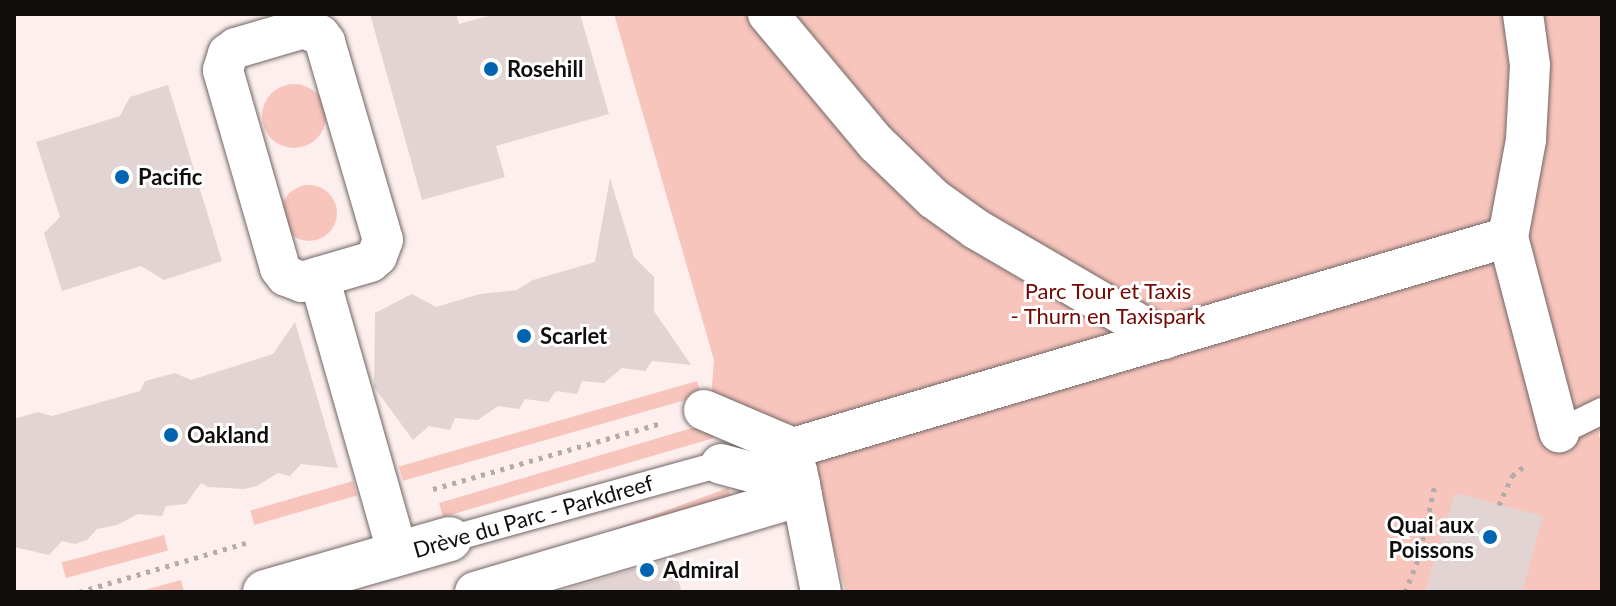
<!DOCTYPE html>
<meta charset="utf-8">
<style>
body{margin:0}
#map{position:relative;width:1616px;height:606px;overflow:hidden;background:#fcefed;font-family:Lato,sans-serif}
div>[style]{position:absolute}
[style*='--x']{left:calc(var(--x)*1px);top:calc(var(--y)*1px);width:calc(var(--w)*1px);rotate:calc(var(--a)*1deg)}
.green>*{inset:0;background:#f8c5bd;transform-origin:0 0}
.round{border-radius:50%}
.building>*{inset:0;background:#e1d4d2}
.path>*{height:5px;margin-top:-2.5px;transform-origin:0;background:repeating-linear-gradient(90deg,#b5aba9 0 4px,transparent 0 10px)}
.roads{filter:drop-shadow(0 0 2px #726765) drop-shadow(0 0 2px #726765)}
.service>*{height:26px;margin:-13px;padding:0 13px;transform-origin:13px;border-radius:13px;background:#fff}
.pedestrian>*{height:40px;margin:-20px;padding:0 20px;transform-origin:20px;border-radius:20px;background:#fff}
.minor>*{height:44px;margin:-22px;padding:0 22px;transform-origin:22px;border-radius:22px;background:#fff}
.dots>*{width:22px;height:22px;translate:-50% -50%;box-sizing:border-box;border:4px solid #fff;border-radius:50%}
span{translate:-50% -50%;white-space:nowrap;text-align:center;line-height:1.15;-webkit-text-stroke:6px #fff;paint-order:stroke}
.poi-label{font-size:22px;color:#110d0d;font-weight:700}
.left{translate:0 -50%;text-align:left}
.right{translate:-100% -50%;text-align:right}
.park-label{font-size:22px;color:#710904}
.street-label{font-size:22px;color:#110d0d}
.frame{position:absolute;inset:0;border:16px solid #110d0d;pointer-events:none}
</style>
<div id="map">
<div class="green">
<div style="clip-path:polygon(614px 14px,1602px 14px,1602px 421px,1599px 435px,1602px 445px,1602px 592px,846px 592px,810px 465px,710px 424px,714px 438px,443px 517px,439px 503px,709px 423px,714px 360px)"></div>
<div class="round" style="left:262px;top:84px;width:64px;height:64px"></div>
<div class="round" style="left:281px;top:185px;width:56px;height:56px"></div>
<div style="left:697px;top:381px;width:15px;height:310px;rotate:74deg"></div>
<div style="left:353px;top:481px;width:15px;height:107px;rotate:74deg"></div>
<div style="left:728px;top:488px;width:15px;height:281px;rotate:70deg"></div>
<div style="left:164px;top:535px;width:16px;height:106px;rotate:75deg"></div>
<div style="clip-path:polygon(181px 580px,184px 592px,137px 592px)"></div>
</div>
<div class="building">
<div style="clip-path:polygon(370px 14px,456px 14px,459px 24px,496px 14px,580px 14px,609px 114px,496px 146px,505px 177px,422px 200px)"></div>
<div style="clip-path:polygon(168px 85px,222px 261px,164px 280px,141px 266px,62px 291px,44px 233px,60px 217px,36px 142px,120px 116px,130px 97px)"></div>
<div style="clip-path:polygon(610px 178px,634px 257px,654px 277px,654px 311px,691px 365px,652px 361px,645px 371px,622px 368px,604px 383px,582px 381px,577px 394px,556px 391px,548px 402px,525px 399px,519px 409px,498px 406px,478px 420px,455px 418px,450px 430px,429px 426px,413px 440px,374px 387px,375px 313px,412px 294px,436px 307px,480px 294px,517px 290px,533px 280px,595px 262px)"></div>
<div style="clip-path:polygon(295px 322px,338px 468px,301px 464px,290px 476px,278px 473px,257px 486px,244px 489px,208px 487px,201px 483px,186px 504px,166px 506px,162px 516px,138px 514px,117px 525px,97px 529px,87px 540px,75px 544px,62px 541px,49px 555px,14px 547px,14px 419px,38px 412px,52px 416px,140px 391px,145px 381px,175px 373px,191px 380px,273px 354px)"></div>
<div style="clip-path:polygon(1455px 493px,1543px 516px,1522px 592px,1425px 592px)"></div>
<div style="clip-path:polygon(671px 558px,682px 592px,557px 592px)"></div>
</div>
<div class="path">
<div style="--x:433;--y:489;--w:237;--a:-16.1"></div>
<div style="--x:1499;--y:505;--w:32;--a:-66"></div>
<div style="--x:1512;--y:476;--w:19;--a:-39"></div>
<div style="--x:79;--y:592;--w:174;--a:-16.4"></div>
<div style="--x:1405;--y:592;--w:35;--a:-68"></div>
<div style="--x:1418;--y:560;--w:77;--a:-77.2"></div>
</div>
<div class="roads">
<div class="service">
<div style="--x:1559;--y:432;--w:48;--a:-26"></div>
<div style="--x:450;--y:539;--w:281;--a:-15.5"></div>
</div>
<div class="pedestrian">
<div style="--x:768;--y:14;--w:168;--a:50.1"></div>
<div style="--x:876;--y:143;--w:81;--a:44"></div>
<div style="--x:934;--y:199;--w:52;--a:35.5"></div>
<div style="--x:976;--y:229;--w:218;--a:30.3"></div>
<div style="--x:1523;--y:14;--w:51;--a:82.2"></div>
<div style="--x:1530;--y:65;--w:75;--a:93.1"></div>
<div style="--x:1526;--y:140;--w:99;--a:100.5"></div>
<div style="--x:1508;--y:237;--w:202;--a:75.3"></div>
<div style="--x:304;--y:28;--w:17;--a:24"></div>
<div style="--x:320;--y:35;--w:9;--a:54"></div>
<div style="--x:325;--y:42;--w:206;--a:73.7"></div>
<div style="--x:383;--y:240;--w:17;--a:111"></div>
<div style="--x:377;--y:256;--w:9;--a:139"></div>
<div style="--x:370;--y:262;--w:71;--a:163.6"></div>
<div style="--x:302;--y:282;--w:17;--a:-159"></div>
<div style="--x:286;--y:276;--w:10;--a:-127"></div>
<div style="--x:280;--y:268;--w:206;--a:-106.1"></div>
<div style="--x:223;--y:70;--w:17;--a:-73"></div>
<div style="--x:228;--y:54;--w:10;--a:-37"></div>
<div style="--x:236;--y:48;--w:71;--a:-16.4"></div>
<div style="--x:319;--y:277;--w:288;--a:74.1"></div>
<div style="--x:704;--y:410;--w:97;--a:23.1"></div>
<div style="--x:793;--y:448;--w:745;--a:-16.44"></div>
<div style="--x:721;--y:464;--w:82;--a:14.9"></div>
<div style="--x:797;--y:470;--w:124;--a:78.9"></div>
<div style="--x:475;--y:592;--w:341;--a:-16.4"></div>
</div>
<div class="minor">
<div style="--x:265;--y:592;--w:192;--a:-16"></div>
</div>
</div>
<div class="dots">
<div style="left:491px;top:69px;background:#0164b1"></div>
<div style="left:122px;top:177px;background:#0164b1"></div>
<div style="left:524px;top:336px;background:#0164b1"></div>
<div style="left:171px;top:435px;background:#0164b1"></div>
<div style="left:1490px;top:537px;background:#0164b1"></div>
<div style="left:647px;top:570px;background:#0164b1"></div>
</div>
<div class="poi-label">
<span class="left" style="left:507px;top:69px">Rosehill</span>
<span class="left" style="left:138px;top:177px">Pacific</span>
<span class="left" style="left:540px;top:336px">Scarlet</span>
<span class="left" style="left:187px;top:435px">Oakland</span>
<span class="right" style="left:1474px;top:537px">Quai aux<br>Poissons</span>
<span class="left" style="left:663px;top:570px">Admiral</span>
</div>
<div class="park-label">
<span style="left:1108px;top:303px">Parc Tour et Taxis<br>- Thurn en Taxispark</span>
</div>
<div class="street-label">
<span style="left:533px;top:516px;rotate:-16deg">Drève du Parc - Parkdreef</span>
</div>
<div class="frame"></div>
</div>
